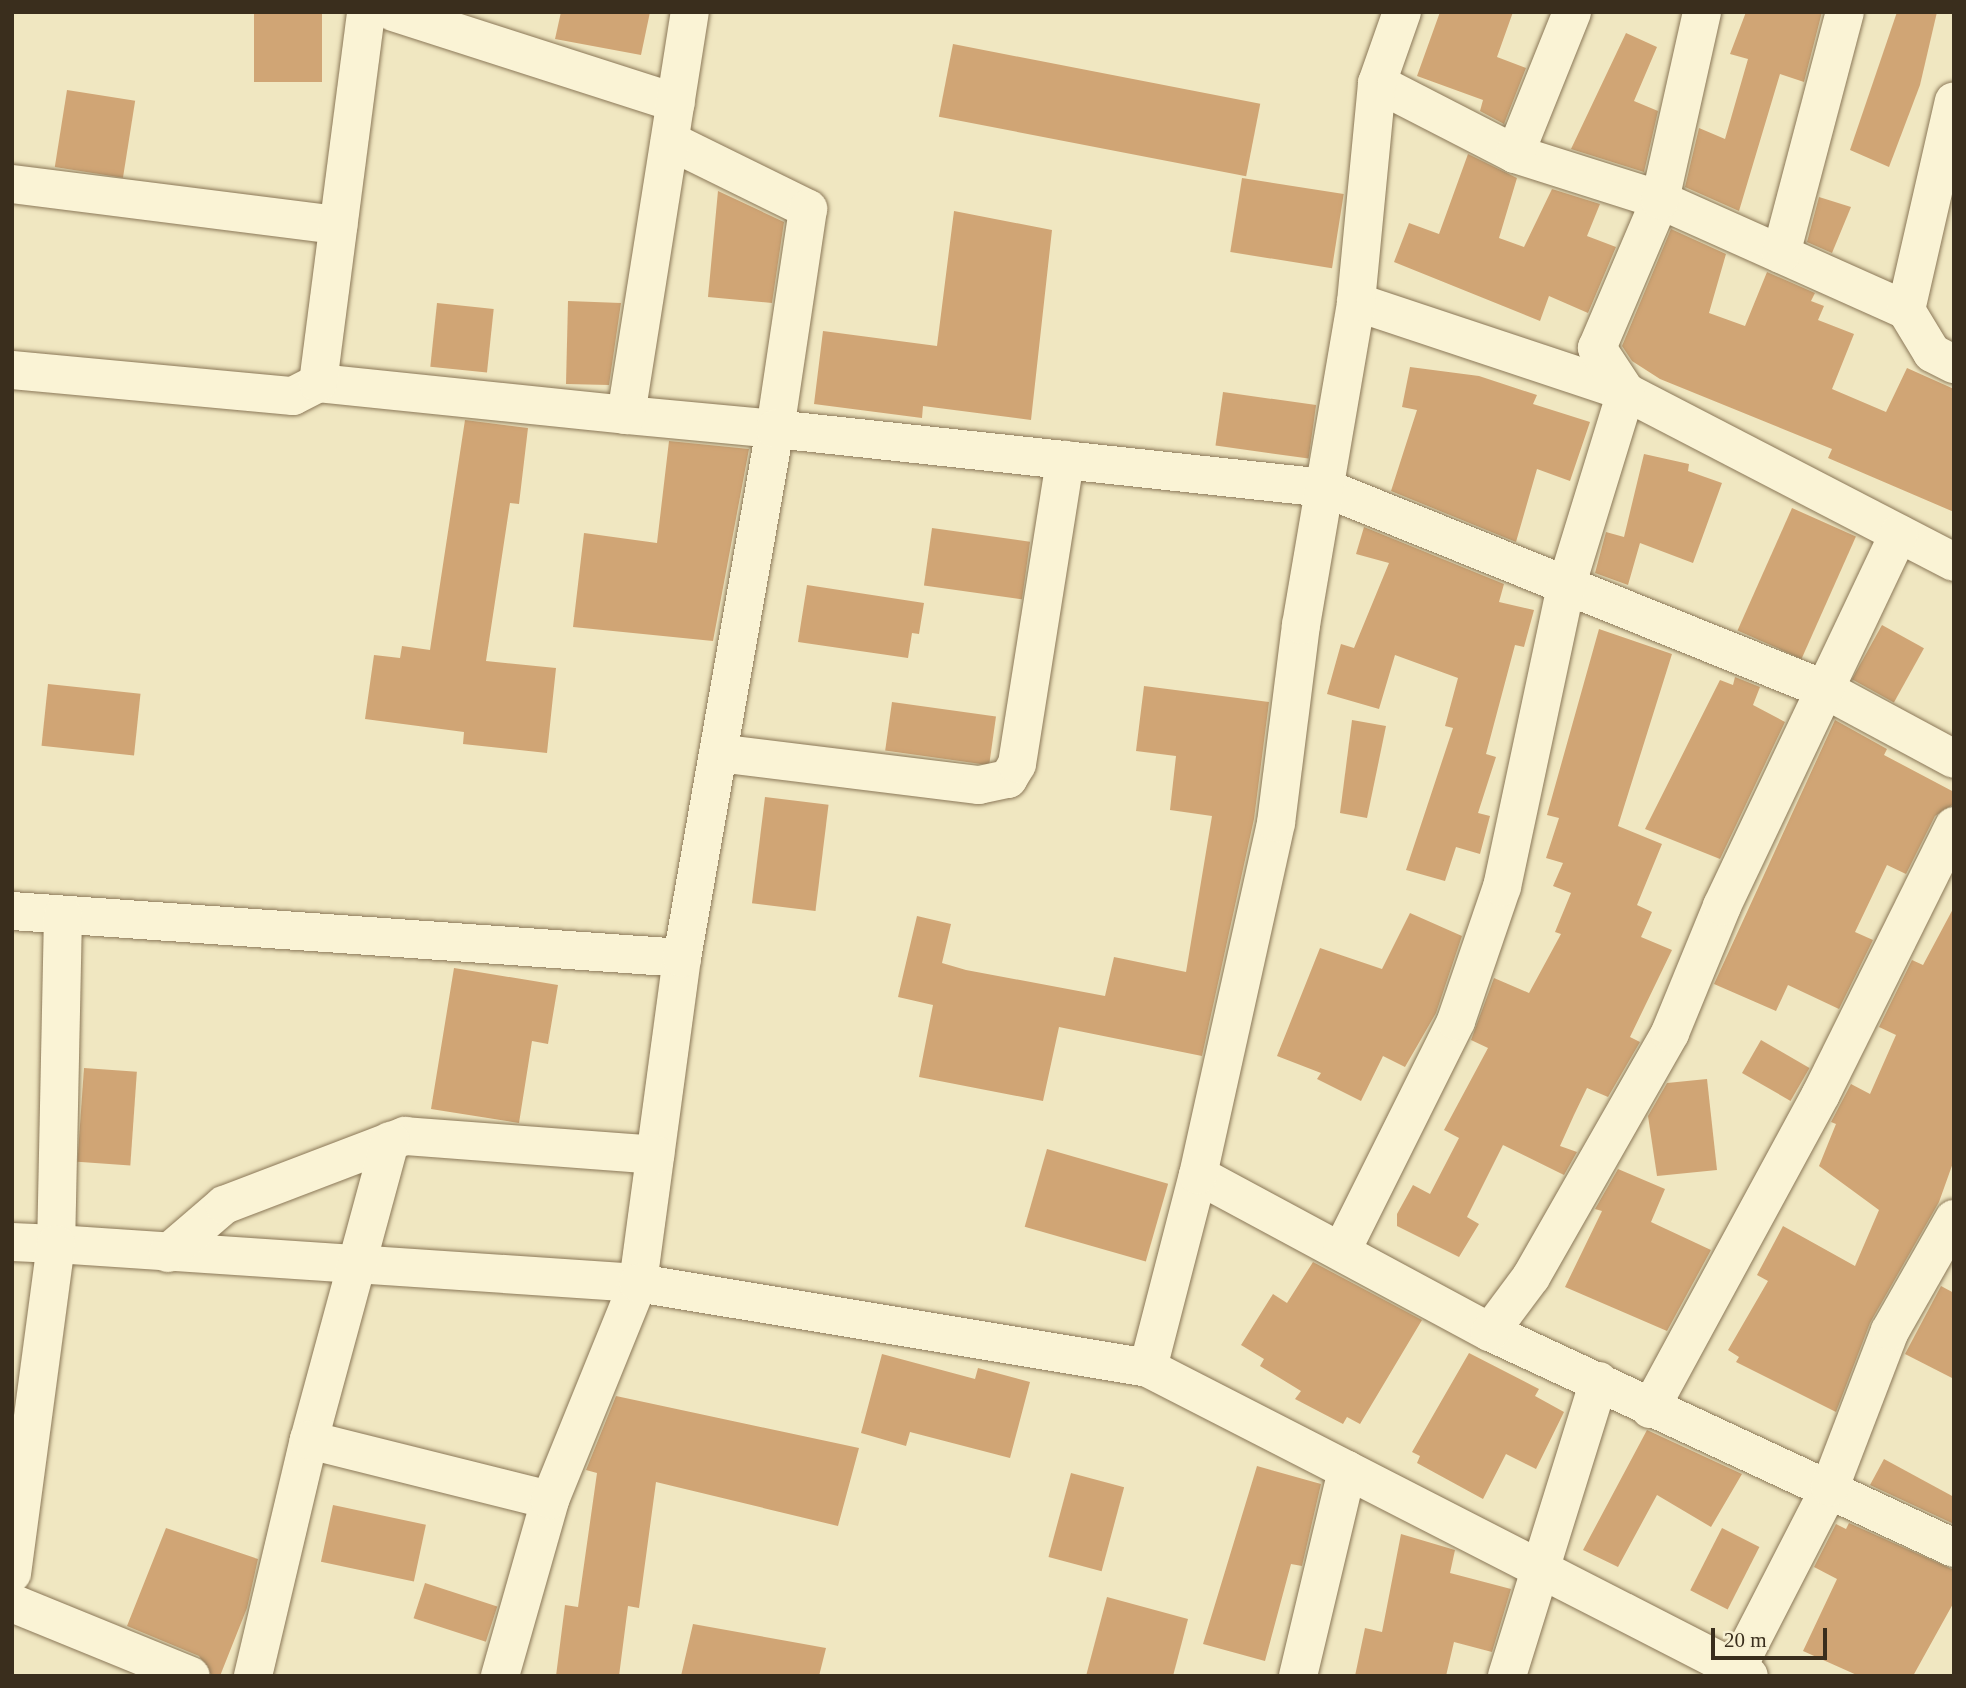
<!DOCTYPE html>
<style>
body{margin:0}
#map{position:relative;width:1966px;height:1688px;overflow:hidden;background:#f0e7c1;font-family:Georgia,serif}
div>[style]{position:absolute}
[style*='--x']{left:calc(var(--x)*1px);top:calc(var(--y)*1px);width:calc(var(--w)*1px);rotate:calc(var(--a)*1deg)}
.building>*{inset:0;background:#d0a575;transform-origin:0 0}
.roads{filter:drop-shadow(0 0 2px #8b7858) drop-shadow(0 0 2px #8b7858)}
.minor>*{height:38px;margin:-19px;padding:0 19px;transform-origin:19px;border-radius:19px;background:#faf3d5}
span{translate:-50% -50%;white-space:nowrap;text-align:center;line-height:1.15;-webkit-text-stroke:6px #f7f0d2;paint-order:stroke}
.frame{position:absolute;inset:0;border:14px solid #3a2e1d;pointer-events:none}
.scale{position:absolute;left:1711px;top:1628px;width:116px;height:32px;box-sizing:border-box;border:4px solid #3a2e1d;border-top:0;padding-left:9px;font-size:21px;line-height:24px;white-space:nowrap;color:#3a2e1d;-webkit-text-stroke:5px #f7f0d2;paint-order:stroke}
</style>
<div id="map">
<div class="building">
<div style="left:254px;top:12px;width:68px;height:70px"></div>
<div style="clip-path:polygon(561px 12px,650px 12px,641px 55px,555px 39px)"></div>
<div style="clip-path:polygon(1440px 12px,1513px 12px,1497px 57px,1526px 68px,1504px 124px,1480px 111px,1483px 100px,1417px 76px)"></div>
<div style="clip-path:polygon(1746px 12px,1822px 12px,1804px 82px,1780px 74px,1739px 211px,1685px 187px,1699px 128px,1725px 139px,1748px 59px,1730px 54px)"></div>
<div style="clip-path:polygon(1897px 12px,1937px 12px,1920px 85px,1889px 167px,1850px 150px)"></div>
<div style="clip-path:polygon(1626px 33px,1657px 47px,1634px 101px,1658px 111px,1644px 172px,1571px 149px)"></div>
<div style="left:953px;top:44px;width:313px;height:74px;rotate:11deg"></div>
<div style="left:67px;top:90px;width:69px;height:78px;rotate:9deg"></div>
<div style="clip-path:polygon(1468px 154px,1517px 178px,1499px 238px,1524px 247px,1552px 189px,1600px 204px,1587px 236px,1616px 247px,1588px 313px,1549px 296px,1540px 321px,1394px 262px,1409px 223px,1439px 234px)"></div>
<div style="left:1242px;top:178px;width:103px;height:75px;rotate:9deg"></div>
<div style="clip-path:polygon(718px 191px,784px 222px,772px 303px,708px 297px)"></div>
<div style="clip-path:polygon(1819px 197px,1851px 207px,1832px 253px,1807px 242px)"></div>
<div style="clip-path:polygon(954px 211px,1052px 230px,1031px 420px,923px 406px,922px 418px,814px 404px,823px 331px,937px 346px)"></div>
<div style="clip-path:polygon(1671px 229px,1726px 254px,1709px 313px,1745px 326px,1767px 272px,1815px 293px,1811px 301px,1824px 306px,1818px 320px,1854px 334px,1832px 389px,1886px 412px,1907px 368px,1954px 389px,1954px 512px,1828px 458px,1832px 449px,1660px 379px,1632px 361px,1622px 346px)"></div>
<div style="clip-path:polygon(568px 301px,621px 303px,609px 385px,566px 384px)"></div>
<div style="left:437px;top:303px;width:57px;height:64px;rotate:6deg"></div>
<div style="clip-path:polygon(1410px 367px,1479px 376px,1537px 395px,1533px 404px,1590px 422px,1570px 481px,1537px 469px,1516px 542px,1391px 491px,1417px 410px,1402px 407px)"></div>
<div style="left:1223px;top:392px;width:94px;height:54px;rotate:8deg"></div>
<div style="clip-path:polygon(465px 420px,528px 428px,519px 504px,510px 503px,486px 661px,556px 668px,547px 753px,463px 744px,464px 732px,365px 719px,374px 655px,400px 658px,402px 646px,430px 650px)"></div>
<div style="clip-path:polygon(669px 441px,749px 449px,713px 641px,573px 627px,584px 533px,657px 543px)"></div>
<div style="clip-path:polygon(1644px 454px,1689px 464px,1688px 471px,1722px 483px,1693px 563px,1640px 543px,1628px 585px,1595px 573px,1606px 532px,1624px 537px)"></div>
<div style="left:1792px;top:508px;width:70px;height:134px;rotate:24deg"></div>
<div style="clip-path:polygon(1364px 527px,1504px 584px,1499px 602px,1534px 610px,1524px 647px,1515px 645px,1486px 754px,1496px 757px,1478px 813px,1490px 816px,1480px 854px,1456px 847px,1445px 881px,1406px 870px,1453px 728px,1445px 726px,1458px 678px,1395px 655px,1379px 709px,1327px 694px,1341px 644px,1354px 648px,1389px 563px,1356px 554px)"></div>
<div style="left:932px;top:528px;width:99px;height:58px;rotate:8deg"></div>
<div style="clip-path:polygon(807px 585px,924px 603px,919px 634px,912px 633px,908px 658px,798px 642px)"></div>
<div style="left:1882px;top:625px;width:48px;height:62px;rotate:29deg"></div>
<div style="clip-path:polygon(1599px 629px,1672px 654px,1618px 826px,1662px 844px,1637px 905px,1652px 912px,1641px 937px,1672px 950px,1630px 1037px,1640px 1042px,1608px 1097px,1587px 1088px,1574px 1115px,1560px 1146px,1577px 1152px,1564px 1175px,1503px 1145px,1467px 1217px,1479px 1224px,1459px 1257px,1397px 1226px,1397px 1214px,1413px 1185px,1430px 1194px,1459px 1138px,1444px 1130px,1488px 1048px,1471px 1040px,1494px 978px,1529px 993px,1561px 934px,1555px 932px,1571px 893px,1553px 886px,1563px 863px,1546px 858px,1559px 818px,1547px 815px)"></div>
<div style="clip-path:polygon(1735px 677px,1760px 687px,1753px 705px,1785px 722px,1720px 859px,1645px 829px,1720px 680px,1733px 685px)"></div>
<div style="left:48px;top:684px;width:93px;height:62px;rotate:6deg"></div>
<div style="clip-path:polygon(1144px 686px,1269px 702px,1254px 819px,1202px 1056px,1059px 1027px,1043px 1101px,919px 1077px,933px 1005px,898px 997px,917px 916px,951px 924px,942px 963px,966px 970px,1105px 996px,1114px 957px,1186px 972px,1212px 816px,1170px 810px,1176px 756px,1136px 751px)"></div>
<div style="left:892px;top:702px;width:105px;height:49px;rotate:8deg"></div>
<div style="clip-path:polygon(1352px 720px,1386px 726px,1367px 818px,1340px 813px)"></div>
<div style="clip-path:polygon(1835px 720px,1887px 749px,1884px 755px,1954px 792px,1954px 804px,1935px 816px,1906px 874px,1887px 865px,1855px 932px,1873px 940px,1839px 1009px,1788px 985px,1776px 1011px,1714px 984px)"></div>
<div style="left:765px;top:797px;width:64px;height:107px;rotate:7deg"></div>
<div style="clip-path:polygon(1954px 907px,1954px 1160px,1939px 1202px,1870px 1323px,1836px 1412px,1736px 1362px,1739px 1357px,1728px 1350px,1768px 1281px,1757px 1275px,1783px 1226px,1855px 1266px,1879px 1210px,1819px 1166px,1836px 1124px,1831px 1122px,1851px 1084px,1870px 1094px,1896px 1035px,1879px 1027px,1912px 960px,1923px 965px)"></div>
<div style="clip-path:polygon(1410px 913px,1462px 936px,1436px 1013px,1405px 1067px,1383px 1056px,1361px 1101px,1317px 1079px,1321px 1073px,1277px 1056px,1320px 948px,1382px 969px)"></div>
<div style="clip-path:polygon(454px 968px,558px 985px,548px 1044px,532px 1041px,519px 1123px,431px 1109px)"></div>
<div style="left:1761px;top:1040px;width:56px;height:38px;rotate:30deg"></div>
<div style="left:84px;top:1068px;width:53px;height:94px;rotate:4deg"></div>
<div style="clip-path:polygon(1707px 1079px,1717px 1170px,1657px 1176px,1648px 1116px,1667px 1083px)"></div>
<div style="left:1047px;top:1149px;width:126px;height:81px;rotate:16deg"></div>
<div style="clip-path:polygon(1618px 1169px,1665px 1189px,1651px 1222px,1711px 1250px,1667px 1331px,1565px 1287px,1602px 1211px,1595px 1209px)"></div>
<div style="clip-path:polygon(1313px 1262px,1422px 1320px,1360px 1424px,1347px 1417px,1343px 1424px,1295px 1399px,1301px 1391px,1260px 1366px,1264px 1359px,1241px 1345px,1273px 1294px,1287px 1303px)"></div>
<div style="clip-path:polygon(1941px 1286px,1954px 1293px,1954px 1379px,1905px 1354px)"></div>
<div style="clip-path:polygon(1469px 1353px,1539px 1389px,1535px 1396px,1564px 1412px,1536px 1469px,1506px 1454px,1483px 1499px,1417px 1463px,1420px 1456px,1412px 1452px)"></div>
<div style="clip-path:polygon(882px 1354px,975px 1379px,978px 1368px,1030px 1382px,1010px 1458px,910px 1432px,906px 1446px,861px 1433px)"></div>
<div style="clip-path:polygon(616px 1396px,859px 1448px,838px 1526px,656px 1482px,639px 1608px,628px 1606px,619px 1676px,556px 1676px,565px 1605px,578px 1607px,597px 1473px,586px 1470px)"></div>
<div style="clip-path:polygon(1647px 1430px,1742px 1474px,1711px 1527px,1657px 1495px,1618px 1567px,1583px 1550px)"></div>
<div style="clip-path:polygon(1884px 1459px,1954px 1497px,1954px 1524px,1870px 1485px)"></div>
<div style="clip-path:polygon(1257px 1466px,1321px 1484px,1302px 1566px,1291px 1564px,1265px 1661px,1203px 1644px)"></div>
<div style="left:1071px;top:1473px;width:55px;height:87px;rotate:15deg"></div>
<div style="left:333px;top:1505px;width:95px;height:58px;rotate:12deg"></div>
<div style="clip-path:polygon(1849px 1523px,1954px 1570px,1954px 1602px,1913px 1676px,1859px 1676px,1803px 1651px,1837px 1579px,1814px 1567px,1836px 1524px,1846px 1529px)"></div>
<div style="clip-path:polygon(166px 1528px,258px 1559px,247px 1608px,220px 1676px,212px 1676px,199px 1656px,127px 1626px)"></div>
<div style="left:1722px;top:1528px;width:42px;height:70px;rotate:27deg"></div>
<div style="clip-path:polygon(1401px 1534px,1455px 1550px,1450px 1573px,1511px 1589px,1492px 1652px,1454px 1642px,1446px 1676px,1355px 1676px,1365px 1628px,1382px 1632px)"></div>
<div style="left:425px;top:1583px;width:76px;height:37px;rotate:18deg"></div>
<div style="clip-path:polygon(1107px 1597px,1188px 1619px,1173px 1676px,1086px 1676px)"></div>
<div style="clip-path:polygon(693px 1624px,826px 1648px,819px 1676px,681px 1676px)"></div>
</div>
<div class="roads">
<div class="minor">
<div style="--x:393;--y:12;--w:297;--a:17.8"></div>
<div style="--x:1377;--y:83;--w:155;--a:27.2"></div>
<div style="--x:1515;--y:154;--w:152;--a:17.6"></div>
<div style="--x:1660;--y:200;--w:269;--a:24.1"></div>
<div style="--x:1906;--y:310;--w:50;--a:58.8"></div>
<div style="--x:1932;--y:353;--w:25;--a:27"></div>
<div style="--x:670;--y:141;--w:154;--a:26.2"></div>
<div style="--x:808;--y:209;--w:222;--a:98.5"></div>
<div style="--x:775;--y:429;--w:150;--a:-174.6"></div>
<div style="--x:626;--y:415;--w:408;--a:-81"></div>
<div style="--x:1515;--y:154;--w:153;--a:-68.1"></div>
<div style="--x:12;--y:184;--w:329;--a:7.2"></div>
<div style="--x:1781;--y:254;--w:250;--a:-75.2"></div>
<div style="--x:1356;--y:302;--w:285;--a:18.4"></div>
<div style="--x:1626;--y:392;--w:369;--a:27.4"></div>
<div style="--x:1906;--y:310;--w:214;--a:-77.1"></div>
<div style="--x:12;--y:370;--w:282;--a:5.3"></div>
<div style="--x:293;--y:396;--w:28;--a:-27"></div>
<div style="--x:318;--y:383;--w:310;--a:5.9"></div>
<div style="--x:318;--y:383;--w:374;--a:-82.6"></div>
<div style="--x:718;--y:753;--w:263;--a:7"></div>
<div style="--x:979;--y:785;--w:30;--a:-12"></div>
<div style="--x:1008;--y:779;--w:17;--a:-59"></div>
<div style="--x:1017;--y:764;--w:308;--a:-81"></div>
<div style="--x:12;--y:911;--w:672;--a:4.01"></div>
<div style="--x:63;--y:915;--w:329;--a:91.2"></div>
<div style="--x:56;--y:1244;--w:583;--a:3.83"></div>
<div style="--x:638;--y:1283;--w:328;--a:-82.3"></div>
<div style="--x:682;--y:958;--w:537;--a:-80.03"></div>
<div style="--x:775;--y:429;--w:553;--a:6.12"></div>
<div style="--x:1325;--y:488;--w:540;--a:21.96"></div>
<div style="--x:1826;--y:690;--w:145;--a:28.3"></div>
<div style="--x:1198;--y:1175;--w:332;--a:28.3"></div>
<div style="--x:1490;--y:1332;--w:512;--a:24.96"></div>
<div style="--x:12;--y:1242;--w:44;--a:2.6"></div>
<div style="--x:56;--y:1244;--w:332;--a:97.6"></div>
<div style="--x:1342;--y:1250;--w:256;--a:-63.5"></div>
<div style="--x:1456;--y:1021;--w:142;--a:-71.1"></div>
<div style="--x:1502;--y:887;--w:307;--a:-78"></div>
<div style="--x:1566;--y:587;--w:204;--a:-72.9"></div>
<div style="--x:1626;--y:392;--w:53;--a:-123.4"></div>
<div style="--x:1597;--y:348;--w:161;--a:-66.9"></div>
<div style="--x:1660;--y:200;--w:193;--a:-77.4"></div>
<div style="--x:168;--y:1253;--w:74;--a:-40.6"></div>
<div style="--x:224;--y:1205;--w:194;--a:-20.9"></div>
<div style="--x:405;--y:1136;--w:251;--a:4.3"></div>
<div style="--x:1490;--y:1332;--w:69;--a:-53.3"></div>
<div style="--x:1531;--y:1277;--w:281;--a:-60.3"></div>
<div style="--x:1670;--y:1033;--w:137;--a:-67.7"></div>
<div style="--x:1722;--y:906;--w:412;--a:-64.6"></div>
<div style="--x:1148;--y:1368;--w:199;--a:-75.5"></div>
<div style="--x:1198;--y:1175;--w:361;--a:-77.5"></div>
<div style="--x:1276;--y:823;--w:200;--a:-82.8"></div>
<div style="--x:1301;--y:625;--w:328;--a:-80.3"></div>
<div style="--x:1356;--y:302;--w:220;--a:-84.5"></div>
<div style="--x:1377;--y:83;--w:75;--a:-70.6"></div>
<div style="--x:1650;--y:1409;--w:358;--a:-61.5"></div>
<div style="--x:1821;--y:1094;--w:299;--a:-63.6"></div>
<div style="--x:309;--y:1440;--w:310;--a:-74.8"></div>
<div style="--x:12;--y:1603;--w:193;--a:22.2"></div>
<div style="--x:253;--y:1676;--w:243;--a:-76.7"></div>
<div style="--x:309;--y:1440;--w:248;--a:14"></div>
<div style="--x:500;--y:1676;--w:183;--a:-74.1"></div>
<div style="--x:550;--y:1500;--w:234;--a:-67.9"></div>
<div style="--x:638;--y:1283;--w:517;--a:9.46"></div>
<div style="--x:1148;--y:1368;--w:675;--a:27.13"></div>
<div style="--x:1298;--y:1676;--w:212;--a:-76.6"></div>
<div style="--x:1507;--y:1676;--w:309;--a:-72.7"></div>
<div style="--x:1733;--y:1676;--w:212;--a:-62.8"></div>
<div style="--x:1830;--y:1487;--w:167;--a:-69"></div>
<div style="--x:1890;--y:1331;--w:129;--a:-60.3"></div>
</div>
</div>
<div class="frame"></div>
<div class="scale">20 m</div>
</div>
